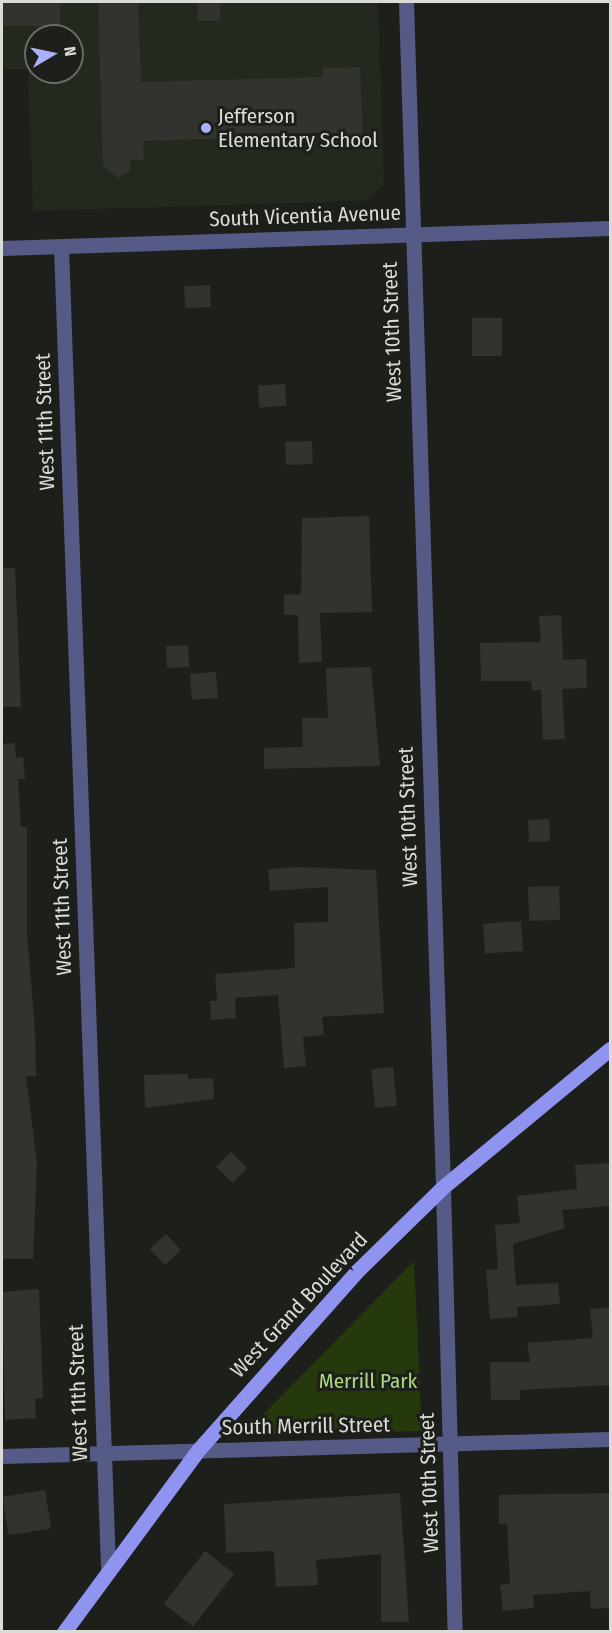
<!DOCTYPE html>
<style>
body{margin:0}
#map{position:relative;width:612px;height:1633px;overflow:hidden;background:#1d1f1a;font-family:"Fira Sans Condensed",sans-serif}
div>[style]{position:absolute}
[style*='--x']{left:calc(var(--x)*1px);top:calc(var(--y)*1px);width:calc(var(--w)*1px);rotate:calc(var(--a)*1deg)}
.built>*{inset:0;background:#23291e}
.green>*{inset:0;background:#25390d}
.building>*{inset:0;background:#31342e;transform-origin:0 0}
.minor>*{height:15px;margin:-7.5px;padding:0 7.5px;transform-origin:7.5px;border-radius:7.5px;background:#565a86}
.tertiary>*{height:15px;margin:-7.5px;padding:0 7.5px;transform-origin:7.5px;border-radius:7.5px;background:#565a86}
.primary>*{height:15px;margin:-7.5px;padding:0 7.5px;transform-origin:7.5px;border-radius:7.5px;background:#8e94f0}
.dots>*{width:16px;height:16px;translate:-50% -50%;box-sizing:border-box;border:3px solid #1d1f1a;border-radius:50%}
span{translate:-50% -50%;white-space:nowrap;text-align:center;line-height:1.15;-webkit-text-stroke:6px #1d1f1a;paint-order:stroke}
.poi-label{font-size:21px;color:#dadcd8}
.left{translate:0 -50%;text-align:left}
.street-label{font-size:21px;color:#dadcd8}
.park-label{font-size:21px;color:#adda80}
.frame{position:absolute;inset:0;border:3px solid #dadcd8;pointer-events:none}
.north{position:absolute;left:24px;top:24px;width:60px;height:60px;box-sizing:border-box;background:#1d1f1a;border:2px solid #696b66;border-radius:50%;rotate:81deg;font-size:16px;font-weight:700;line-height:24px;text-align:center;color:#dadcd8}
.north::after{content:'';display:block;margin:auto;width:21px;height:27px;background:#a9b0fc;clip-path:polygon(50% 0,100% 100%,50% 72%,0 100%)}
</style>
<div id="map">
<div class="built">
<div style="clip-path:polygon(evenodd,2px 2px,378px 2px,384px 185px,365px 201px,33px 211px,28px 69px,2px 69px,2px 2px,36px 36px,72px 36px,72px 72px,36px 72px,36px 36px)"></div>
</div>
<div class="green">
<div style="clip-path:polygon(414px 1261px,422px 1431px,243px 1435px)"></div>
</div>
<div class="building">
<div style="left:2px;top:2px;width:58px;height:24px"></div>
<div style="clip-path:polygon(98px 2px,138px 2px,141px 82px,323px 77px,323px 68px,360px 67px,363px 142px,325px 143px,325px 135px,143px 141px,144px 160px,130px 160px,130px 171px,118px 178px,103px 166px)"></div>
<div style="left:198px;top:2px;width:22px;height:19px"></div>
<div style="left:210px;top:285px;width:22px;height:26px;rotate:87deg"></div>
<div style="left:472px;top:318px;width:30px;height:38px"></div>
<div style="left:285px;top:384px;width:22px;height:27px;rotate:87deg"></div>
<div style="left:312px;top:441px;width:23px;height:27px;rotate:88deg"></div>
<div style="clip-path:polygon(369px 516px,372px 612px,320px 613px,322px 662px,299px 663px,298px 615px,284px 615px,284px 595px,301px 594px,302px 518px)"></div>
<div style="clip-path:polygon(2px 568px,15px 568px,21px 707px,2px 707px)"></div>
<div style="clip-path:polygon(561px 615px,563px 660px,586px 659px,587px 688px,562px 689px,565px 739px,543px 740px,541px 690px,532px 690px,531px 681px,481px 681px,480px 643px,541px 642px,539px 616px)"></div>
<div style="left:188px;top:645px;width:22px;height:22px;rotate:87deg"></div>
<div style="clip-path:polygon(371px 667px,380px 766px,264px 769px,264px 748px,303px 747px,302px 718px,328px 718px,326px 668px)"></div>
<div style="left:216px;top:672px;width:26px;height:26px;rotate:86deg"></div>
<div style="clip-path:polygon(15px 743px,16px 758px,23px 757px,25px 779px,18px 779px,21px 827px,27px 827px,27px 933px,35px 1029px,36px 1076px,26px 1076px,37px 1163px,33px 1259px,2px 1259px,2px 744px)"></div>
<div style="left:549px;top:819px;width:22px;height:21px;rotate:87deg"></div>
<div style="clip-path:polygon(297px 867px,376px 870px,384px 1013px,322px 1017px,324px 1035px,303px 1037px,306px 1066px,284px 1068px,278px 995px,235px 998px,236px 1018px,211px 1020px,210px 1001px,217px 1001px,215px 974px,295px 968px,294px 923px,328px 922px,328px 887px,270px 891px,268px 869px)"></div>
<div style="left:559px;top:886px;width:34px;height:31px;rotate:88deg"></div>
<div style="left:521px;top:921px;width:30px;height:38px;rotate:86deg"></div>
<div style="left:393px;top:1067px;width:39px;height:22px;rotate:84deg"></div>
<div style="clip-path:polygon(188px 1074px,188px 1079px,213px 1078px,214px 1099px,145px 1108px,144px 1075px)"></div>
<div style="left:231px;top:1152px;width:23px;height:21px;rotate:45deg"></div>
<div style="clip-path:polygon(610px 1163px,610px 1206px,562px 1210px,565px 1228px,513px 1244px,516px 1285px,558px 1283px,560px 1304px,517px 1307px,518px 1317px,490px 1319px,486px 1270px,498px 1269px,495px 1225px,520px 1223px,517px 1196px,577px 1189px,575px 1165px)"></div>
<div style="left:166px;top:1234px;width:22px;height:22px;rotate:47deg"></div>
<div style="clip-path:polygon(39px 1289px,43px 1398px,35px 1399px,36px 1418px,5px 1420px,2px 1292px)"></div>
<div style="clip-path:polygon(610px 1307px,610px 1385px,520px 1390px,520px 1400px,491px 1400px,490px 1362px,530px 1362px,527px 1343px,593px 1338px,590px 1309px)"></div>
<div style="left:45px;top:1490px;width:39px;height:43px;rotate:81deg"></div>
<div style="clip-path:polygon(400px 1493px,409px 1622px,381px 1622px,381px 1554px,316px 1560px,318px 1585px,276px 1587px,274px 1551px,226px 1553px,224px 1504px)"></div>
<div style="clip-path:polygon(610px 1493px,610px 1608px,591px 1609px,590px 1591px,533px 1595px,534px 1608px,503px 1611px,500px 1585px,510px 1584px,507px 1524px,499px 1524px,499px 1495px)"></div>
<div style="left:205px;top:1551px;width:37px;height:67px;rotate:38deg"></div>
</div>
<div class="minor">
<div style="--x:61;--y:247;--w:1321;--a:87.96"></div>
<div style="--x:2;--y:248;--w:608;--a:-1.88"></div>
<div style="--x:443;--y:1187;--w:445;--a:88.5"></div>
<div style="--x:2;--y:1456;--w:608;--a:-1.6"></div>
</div>
<div class="tertiary">
<div style="--x:406;--y:2;--w:1186;--a:88.21"></div>
</div>
<div class="primary">
<div style="--x:64;--y:1632;--w:227;--a:-53.6"></div>
<div style="--x:199;--y:1449;--w:238;--a:-48.4"></div>
<div style="--x:357;--y:1271;--w:120;--a:-44.3"></div>
<div style="--x:443;--y:1187;--w:217;--a:-39.6"></div>
</div>
<div class="dots">
<div style="left:206px;top:128px;background:#a9b0fc"></div>
</div>
<div class="poi-label">
<span class="left" style="left:218px;top:128px">Jefferson<br>Elementary School</span>
</div>
<div class="street-label">
<span style="left:305px;top:216px;rotate:-2deg">South Vicentia Avenue</span>
<span style="left:392px;top:332px;rotate:-92deg">West 10th Street</span>
<span style="left:45px;top:422px;rotate:-92deg">West 11th Street</span>
<span style="left:408px;top:817px;rotate:-92deg">West 10th Street</span>
<span style="left:62px;top:907px;rotate:-92deg">West 11th Street</span>
<span style="left:299px;top:1305px;rotate:-47deg">West Grand Boulevard</span>
<span style="left:78px;top:1393px;rotate:-92deg">West 11th Street</span>
<span style="left:306px;top:1426px;rotate:-1deg">South Merrill Street</span>
<span style="left:429px;top:1483px;rotate:-92deg">West 10th Street</span>
</div>
<div class="park-label">
<span style="left:368px;top:1381px">Merrill Park</span>
</div>
<div class="frame"></div>
<div class="north">N</div>
</div>
